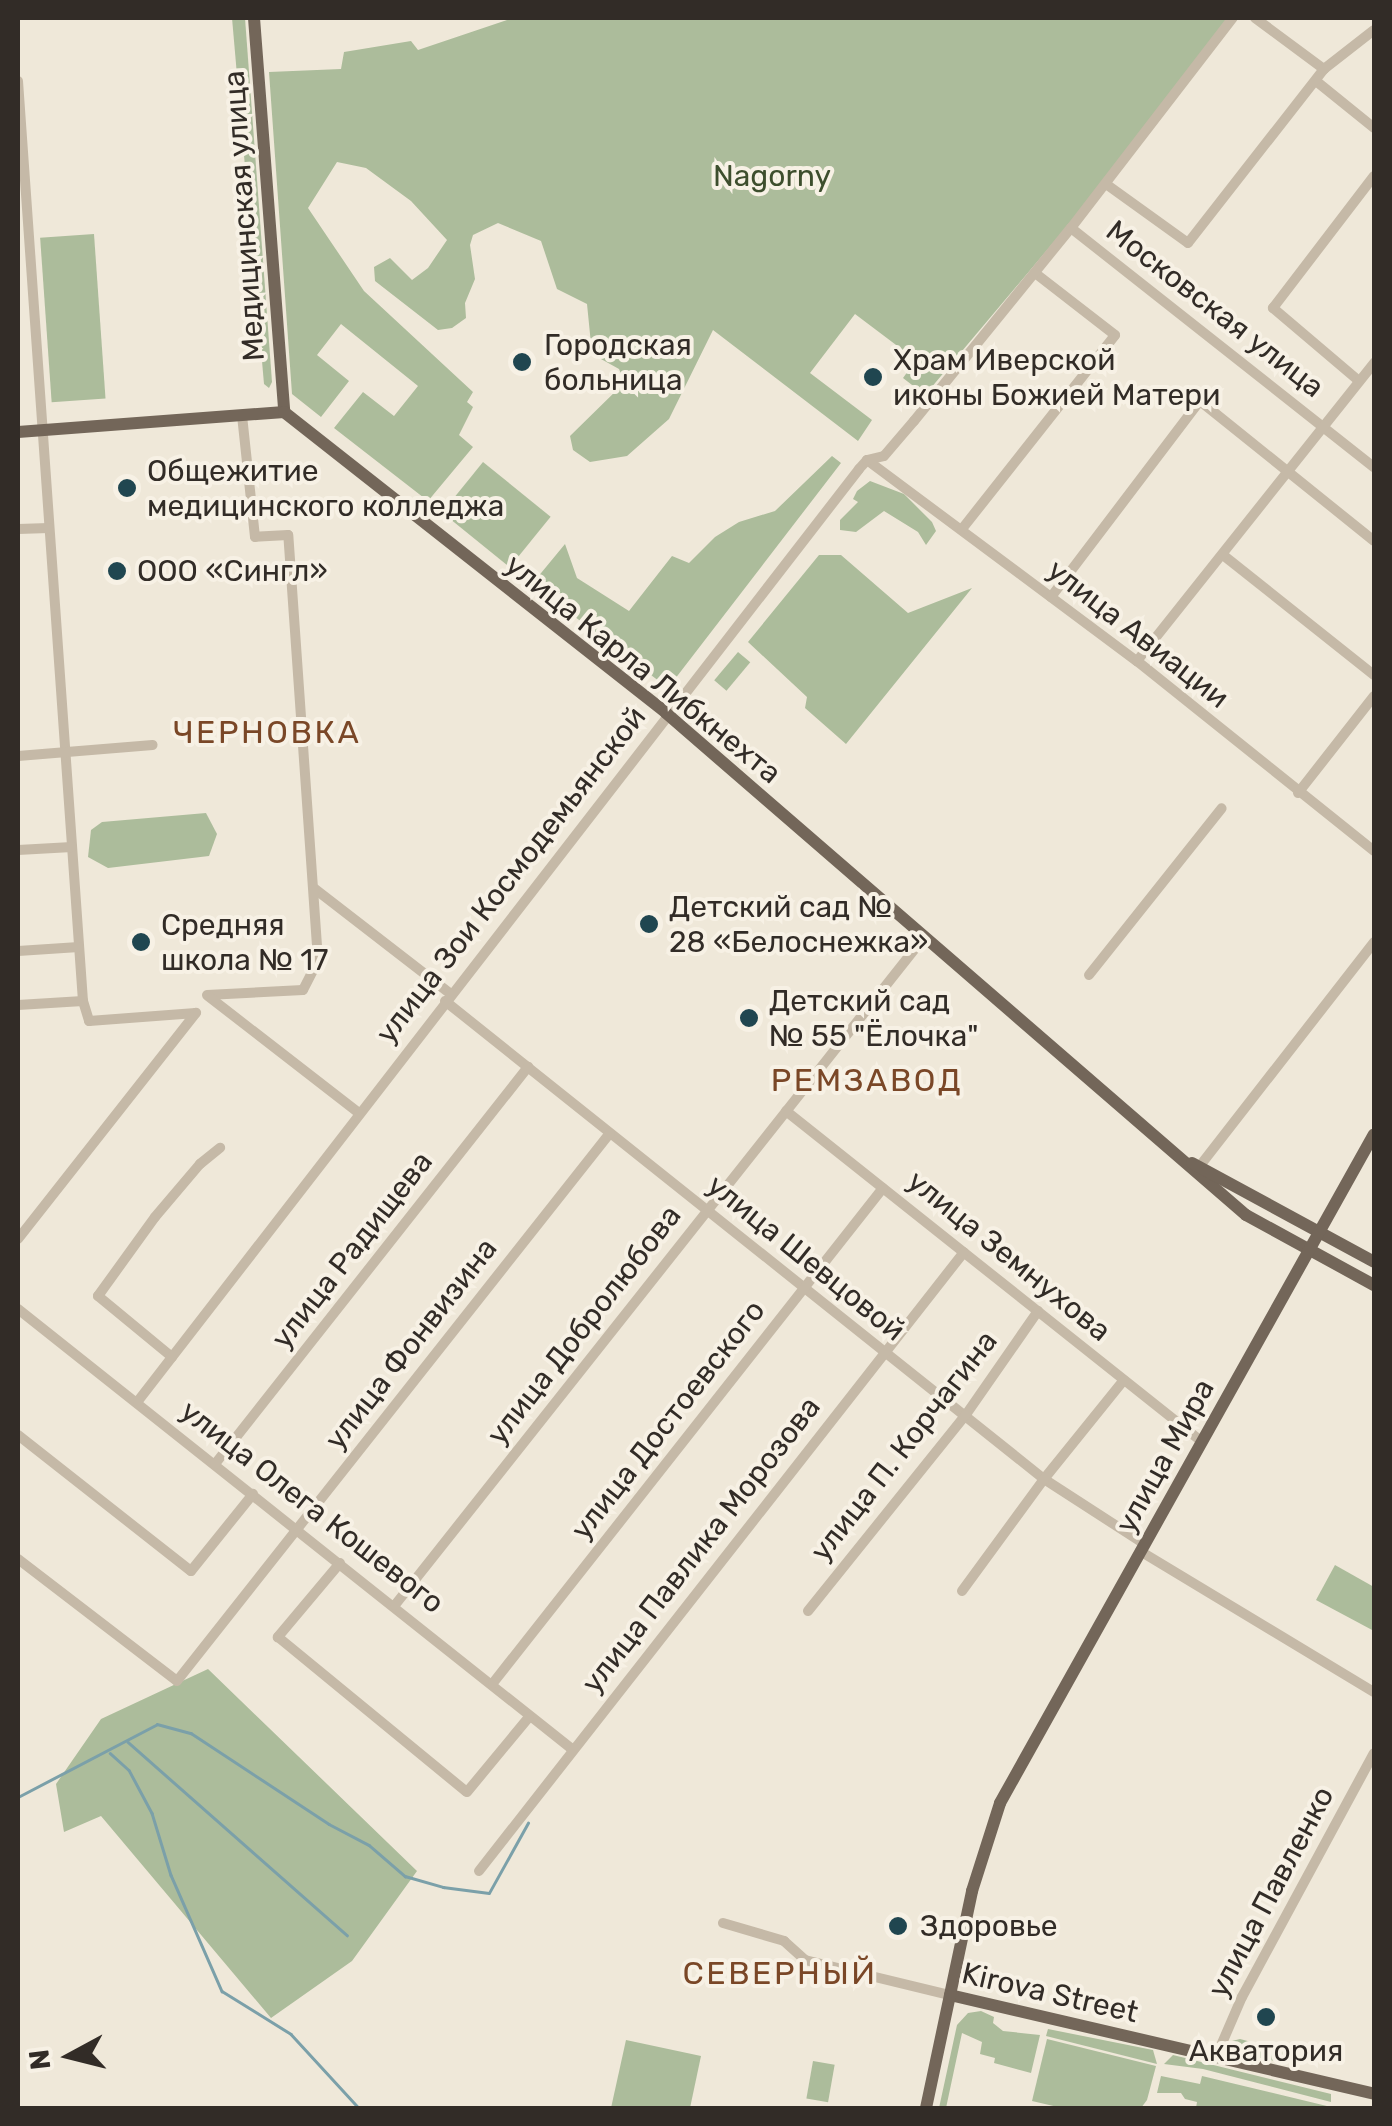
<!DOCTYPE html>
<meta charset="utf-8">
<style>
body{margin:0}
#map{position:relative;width:1392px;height:2126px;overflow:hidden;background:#efe8d9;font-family:Rubik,sans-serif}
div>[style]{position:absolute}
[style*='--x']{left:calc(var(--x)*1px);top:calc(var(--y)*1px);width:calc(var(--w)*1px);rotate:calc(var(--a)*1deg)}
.green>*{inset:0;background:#acbc9b;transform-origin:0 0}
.stream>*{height:2.5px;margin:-1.25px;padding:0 1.25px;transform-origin:1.25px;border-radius:1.25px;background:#7ba0a9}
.minor>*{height:10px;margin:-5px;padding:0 5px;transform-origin:5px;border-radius:5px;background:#c5b9a7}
.major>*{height:12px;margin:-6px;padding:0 6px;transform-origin:6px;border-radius:6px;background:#736659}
.dots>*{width:28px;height:28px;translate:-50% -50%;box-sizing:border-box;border:5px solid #f7f1e5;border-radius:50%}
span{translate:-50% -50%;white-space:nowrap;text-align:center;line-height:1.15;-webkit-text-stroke:8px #f7f1e5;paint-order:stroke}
.park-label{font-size:30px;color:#3d4e2d}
.street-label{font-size:30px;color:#322c27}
.poi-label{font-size:30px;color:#322c27}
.left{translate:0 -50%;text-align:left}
.neighbourhood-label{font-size:32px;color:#7a4727;letter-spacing:2.5px}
.frame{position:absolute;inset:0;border:20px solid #322c27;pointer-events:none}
.north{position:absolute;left:20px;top:2006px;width:100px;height:100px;-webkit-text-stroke:8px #f7f1e5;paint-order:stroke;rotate:263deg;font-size:28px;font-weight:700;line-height:40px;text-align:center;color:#322c27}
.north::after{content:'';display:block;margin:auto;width:35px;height:45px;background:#322c27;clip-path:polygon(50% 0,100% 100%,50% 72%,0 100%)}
</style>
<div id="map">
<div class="green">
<div style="clip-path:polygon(232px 18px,245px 18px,272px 382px,269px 388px,264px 384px)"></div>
<div style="clip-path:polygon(513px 18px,1228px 18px,1069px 224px,925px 395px,903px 378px,916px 360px,855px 314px,810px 373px,872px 420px,858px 441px,713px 330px,669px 419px,627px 456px,590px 462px,573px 450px,570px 436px,623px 384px,622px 376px,619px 369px,592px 354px,587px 304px,557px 289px,541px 241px,498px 223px,473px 235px,470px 245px,475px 279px,465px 303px,466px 318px,452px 328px,438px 330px,375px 281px,374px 267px,390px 258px,412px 280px,428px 268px,447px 240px,411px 201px,366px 168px,337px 162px,308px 208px,364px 291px,473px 392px,467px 402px,473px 407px,459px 435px,473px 447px,428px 501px,334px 428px,363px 392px,394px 416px,418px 386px,341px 324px,317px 355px,349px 381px,321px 417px,292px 394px,269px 72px,341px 69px,344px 52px,411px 41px,418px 50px)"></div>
<div style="left:94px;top:234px;width:165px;height:54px;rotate:86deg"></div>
<div style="clip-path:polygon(832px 456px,841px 463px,668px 688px,532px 584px,565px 544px,577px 578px,629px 611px,672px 556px,689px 563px,715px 537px,739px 522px,775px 511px)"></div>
<div style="left:483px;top:462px;width:87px;height:65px;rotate:39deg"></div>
<div style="clip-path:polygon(870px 481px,904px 494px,932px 522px,936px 531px,926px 545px,918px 532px,884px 511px,856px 532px,840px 530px,840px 520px,858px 502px,853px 499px,857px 491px)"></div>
<div style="clip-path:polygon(819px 555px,841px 555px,908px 613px,972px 588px,846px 744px,805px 708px,807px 697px,748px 642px)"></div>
<div style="left:738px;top:652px;width:16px;height:37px;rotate:40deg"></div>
<div style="clip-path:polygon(206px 813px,217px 834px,209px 856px,108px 868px,88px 857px,91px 830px,102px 822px)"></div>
<div style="clip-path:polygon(1335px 1565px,1374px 1587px,1374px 1631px,1316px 1600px)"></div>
<div style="clip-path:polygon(208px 1669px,417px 1871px,352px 1961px,271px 2018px,101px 1816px,64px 1832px,56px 1784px,101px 1719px)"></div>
<div style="clip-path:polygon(981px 2011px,994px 2017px,993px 2023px,1003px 2031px,1040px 2035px,1031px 2073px,994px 2063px,995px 2058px,980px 2054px,982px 2042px,962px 2033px,946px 2108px,939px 2108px,957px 2025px,968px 2013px)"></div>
<div style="clip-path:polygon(1048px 2029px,1153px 2050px,1157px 2064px,1046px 2036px)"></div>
<div style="clip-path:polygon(1047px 2039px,1156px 2066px,1147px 2100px,1141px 2108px,1062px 2108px,1032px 2101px)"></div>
<div style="clip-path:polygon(1240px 2039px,1281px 2050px,1289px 2057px,1283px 2063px,1238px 2053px,1232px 2041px)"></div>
<div style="clip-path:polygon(626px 2040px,701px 2056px,690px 2108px,611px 2108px)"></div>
<div style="clip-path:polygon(1173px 2055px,1331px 2094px,1331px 2102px,1203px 2069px,1164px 2064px)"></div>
<div style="left:813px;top:2061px;width:22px;height:38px;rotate:10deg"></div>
<div style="clip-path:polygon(1161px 2076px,1200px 2084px,1202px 2076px,1331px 2107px,1196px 2108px,1197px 2102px,1185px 2099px,1181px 2093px,1157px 2093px)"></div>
</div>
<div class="stream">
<div style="--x:157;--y:1724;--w:35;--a:15"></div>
<div style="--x:191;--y:1733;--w:165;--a:33.4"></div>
<div style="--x:329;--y:1824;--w:45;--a:27.7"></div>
<div style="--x:369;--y:1845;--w:48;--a:40.7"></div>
<div style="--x:405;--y:1876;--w:40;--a:16"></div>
<div style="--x:443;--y:1887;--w:46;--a:7.4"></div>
<div style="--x:489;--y:1893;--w:80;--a:-60.9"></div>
<div style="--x:128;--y:1742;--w:292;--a:41.4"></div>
<div style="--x:110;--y:1753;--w:25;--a:42"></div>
<div style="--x:129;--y:1770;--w:49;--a:61.9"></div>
<div style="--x:152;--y:1813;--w:65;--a:73"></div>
<div style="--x:171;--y:1875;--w:127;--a:66.3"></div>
<div style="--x:222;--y:1991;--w:81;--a:31.9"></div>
<div style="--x:291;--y:2034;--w:100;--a:47.4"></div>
<div style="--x:18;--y:1797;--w:156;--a:-27.6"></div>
</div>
<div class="minor">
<div style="--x:1255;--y:18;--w:86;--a:36.5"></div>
<div style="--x:18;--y:81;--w:922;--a:85.96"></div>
<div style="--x:83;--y:1001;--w:21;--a:73"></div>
<div style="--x:89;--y:1021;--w:107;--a:-4.3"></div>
<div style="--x:1316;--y:81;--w:75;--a:39"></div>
<div style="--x:1106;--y:184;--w:101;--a:35.7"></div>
<div style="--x:1188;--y:243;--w:221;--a:-52"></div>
<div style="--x:1324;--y:69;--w:63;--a:-38"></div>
<div style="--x:1071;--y:228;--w:386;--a:38.3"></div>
<div style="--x:1359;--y:381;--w:113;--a:-139.7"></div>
<div style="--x:1273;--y:308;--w:166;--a:-52.6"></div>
<div style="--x:867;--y:460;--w:337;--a:36.7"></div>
<div style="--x:1137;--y:661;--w:304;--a:38.7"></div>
<div style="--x:18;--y:529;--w:31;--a:-2"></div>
<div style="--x:962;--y:529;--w:247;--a:-51.7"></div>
<div style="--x:1115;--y:335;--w:101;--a:-142.2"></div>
<div style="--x:1223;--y:555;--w:193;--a:38.5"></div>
<div style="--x:1051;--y:597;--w:246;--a:-52.8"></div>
<div style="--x:1200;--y:401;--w:223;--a:38.8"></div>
<div style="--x:1137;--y:661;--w:381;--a:-51.5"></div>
<div style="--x:18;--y:756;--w:135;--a:-4.7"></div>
<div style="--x:1298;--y:793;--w:123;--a:-51.9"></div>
<div style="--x:18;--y:850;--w:54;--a:-3.2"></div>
<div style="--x:315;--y:889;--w:172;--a:37.7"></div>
<div style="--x:18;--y:951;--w:61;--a:-3.8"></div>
<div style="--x:1089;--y:975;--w:213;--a:-51.5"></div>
<div style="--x:207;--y:995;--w:96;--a:-3"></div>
<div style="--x:303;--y:990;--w:34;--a:-63"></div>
<div style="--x:318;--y:960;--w:426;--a:-94"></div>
<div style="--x:288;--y:535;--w:33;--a:177"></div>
<div style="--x:255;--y:537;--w:123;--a:-96.1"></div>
<div style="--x:208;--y:996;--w:191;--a:37.8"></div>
<div style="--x:445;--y:1001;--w:766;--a:38.59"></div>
<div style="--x:1044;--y:1479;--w:118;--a:32.9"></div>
<div style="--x:18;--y:1005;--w:65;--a:-3.5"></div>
<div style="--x:786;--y:1111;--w:530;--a:38.49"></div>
<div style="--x:1199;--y:1167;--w:285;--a:-52.1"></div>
<div style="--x:18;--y:1239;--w:288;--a:-51.8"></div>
<div style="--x:18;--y:1309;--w:707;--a:38.46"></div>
<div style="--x:172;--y:1357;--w:96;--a:-140.5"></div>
<div style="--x:98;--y:1296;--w:97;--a:-54.2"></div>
<div style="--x:155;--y:1217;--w:70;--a:-49.7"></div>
<div style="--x:200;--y:1164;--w:26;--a:-39"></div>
<div style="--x:138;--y:1401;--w:1178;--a:-52.27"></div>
<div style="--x:859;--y:469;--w:12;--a:-48"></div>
<div style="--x:867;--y:460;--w:17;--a:-13"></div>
<div style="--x:884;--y:456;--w:46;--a:-49.4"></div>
<div style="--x:914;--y:421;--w:249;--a:-50.9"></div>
<div style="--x:1071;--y:228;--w:265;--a:-52.4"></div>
<div style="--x:18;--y:1435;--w:220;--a:38.2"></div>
<div style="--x:191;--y:1571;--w:99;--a:-51.2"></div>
<div style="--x:215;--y:1464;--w:506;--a:-51.75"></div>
<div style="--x:1140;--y:1551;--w:273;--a:31.1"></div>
<div style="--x:18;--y:1559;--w:200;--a:37.5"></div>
<div style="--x:177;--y:1681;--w:698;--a:-51.69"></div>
<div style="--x:340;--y:1563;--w:97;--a:130"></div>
<div style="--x:278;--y:1637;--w:244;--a:39.4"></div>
<div style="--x:467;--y:1792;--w:97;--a:-50.4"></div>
<div style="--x:962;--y:1591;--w:139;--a:-53.8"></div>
<div style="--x:1044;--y:1479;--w:127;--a:-51.1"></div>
<div style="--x:395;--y:1605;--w:853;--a:-51.61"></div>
<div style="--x:808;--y:1611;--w:250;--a:-51.2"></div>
<div style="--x:965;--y:1416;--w:128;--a:-55.2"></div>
<div style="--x:493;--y:1683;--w:630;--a:-51.77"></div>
<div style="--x:479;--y:1871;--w:786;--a:-51.92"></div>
<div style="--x:723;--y:1923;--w:64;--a:16.4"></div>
<div style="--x:784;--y:1941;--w:28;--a:42"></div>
<div style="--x:805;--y:1960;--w:149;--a:13.6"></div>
<div style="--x:1216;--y:2057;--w:65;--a:-66.6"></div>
<div style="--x:1242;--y:1997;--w:277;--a:-61.6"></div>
</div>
<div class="major">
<div style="--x:254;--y:18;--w:395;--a:85.6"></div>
<div style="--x:18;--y:432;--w:267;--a:-4.3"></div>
<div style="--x:284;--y:412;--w:486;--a:38.2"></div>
<div style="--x:666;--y:713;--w:767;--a:40.88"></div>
<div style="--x:1246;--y:1215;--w:146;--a:28.7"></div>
<div style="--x:1192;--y:1163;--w:207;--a:28.5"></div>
<div style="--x:950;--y:1995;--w:435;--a:13.1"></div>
<div style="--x:926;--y:2108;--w:222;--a:-78"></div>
<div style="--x:972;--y:1891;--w:92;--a:-72.3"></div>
<div style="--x:1000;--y:1803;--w:766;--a:-60.79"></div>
</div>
<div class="dots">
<div style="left:522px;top:362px;background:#204650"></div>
<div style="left:873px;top:377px;background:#204650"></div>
<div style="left:127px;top:488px;background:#204650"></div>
<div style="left:117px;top:571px;background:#204650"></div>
<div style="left:649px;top:924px;background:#204650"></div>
<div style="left:141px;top:942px;background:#204650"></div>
<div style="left:749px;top:1018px;background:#204650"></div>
<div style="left:898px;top:1926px;background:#204650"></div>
<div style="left:1266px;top:2017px;background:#204650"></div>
</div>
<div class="park-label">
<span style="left:772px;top:176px">Nagorny</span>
</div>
<div class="street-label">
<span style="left:244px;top:216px;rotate:-94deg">Медицинская улица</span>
<span style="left:1215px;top:309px;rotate:38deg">Московская улица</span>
<span style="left:1138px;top:634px;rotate:38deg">улица Авиации</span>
<span style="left:643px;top:669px;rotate:39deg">улица Карла Либкнехта</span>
<span style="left:511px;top:875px;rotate:-52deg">улица Зои Космодемьянской</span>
<span style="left:352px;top:1250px;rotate:-52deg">улица Радищева</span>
<span style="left:1009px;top:1256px;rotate:39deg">улица Земнухова</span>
<span style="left:806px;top:1258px;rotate:39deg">улица Шевцовой</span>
<span style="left:584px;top:1325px;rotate:-52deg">улица Добролюбова</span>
<span style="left:411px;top:1344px;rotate:-52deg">улица Фонвизина</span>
<span style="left:668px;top:1420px;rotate:-52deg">улица Достоевского</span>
<span style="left:904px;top:1446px;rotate:-52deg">улица П. Корчагина</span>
<span style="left:1165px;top:1456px;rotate:-61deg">улица Мира</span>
<span style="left:312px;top:1507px;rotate:38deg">улица Олега Кошевого</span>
<span style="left:701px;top:1545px;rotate:-52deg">улица Павлика Морозова</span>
<span style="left:1271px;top:1892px;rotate:-62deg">улица Павленко</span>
<span style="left:1050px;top:1993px;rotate:13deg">Kirova Street</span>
</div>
<div class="poi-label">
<span class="left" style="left:544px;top:362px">Городская<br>больница</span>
<span class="left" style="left:893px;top:377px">Храм Иверской<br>иконы Божией Матери</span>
<span class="left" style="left:147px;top:488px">Общежитие<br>медицинского колледжа</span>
<span class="left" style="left:137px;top:571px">ООО «Сингл»</span>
<span class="left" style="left:669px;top:924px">Детский сад №<br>28 «Белоснежка»</span>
<span class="left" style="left:161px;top:942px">Средняя<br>школа № 17</span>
<span class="left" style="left:769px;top:1018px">Детский сад<br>№ 55 "Ёлочка"</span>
<span class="left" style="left:920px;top:1926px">Здоровье</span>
<span style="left:1266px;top:2051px">Акватория</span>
</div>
<div class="neighbourhood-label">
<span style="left:267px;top:732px">ЧЕРНОВКА</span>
<span style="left:867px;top:1080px">РЕМЗАВОД</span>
<span style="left:780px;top:1973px">СЕВЕРНЫЙ</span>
</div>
<div class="frame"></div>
<div class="north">N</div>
</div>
